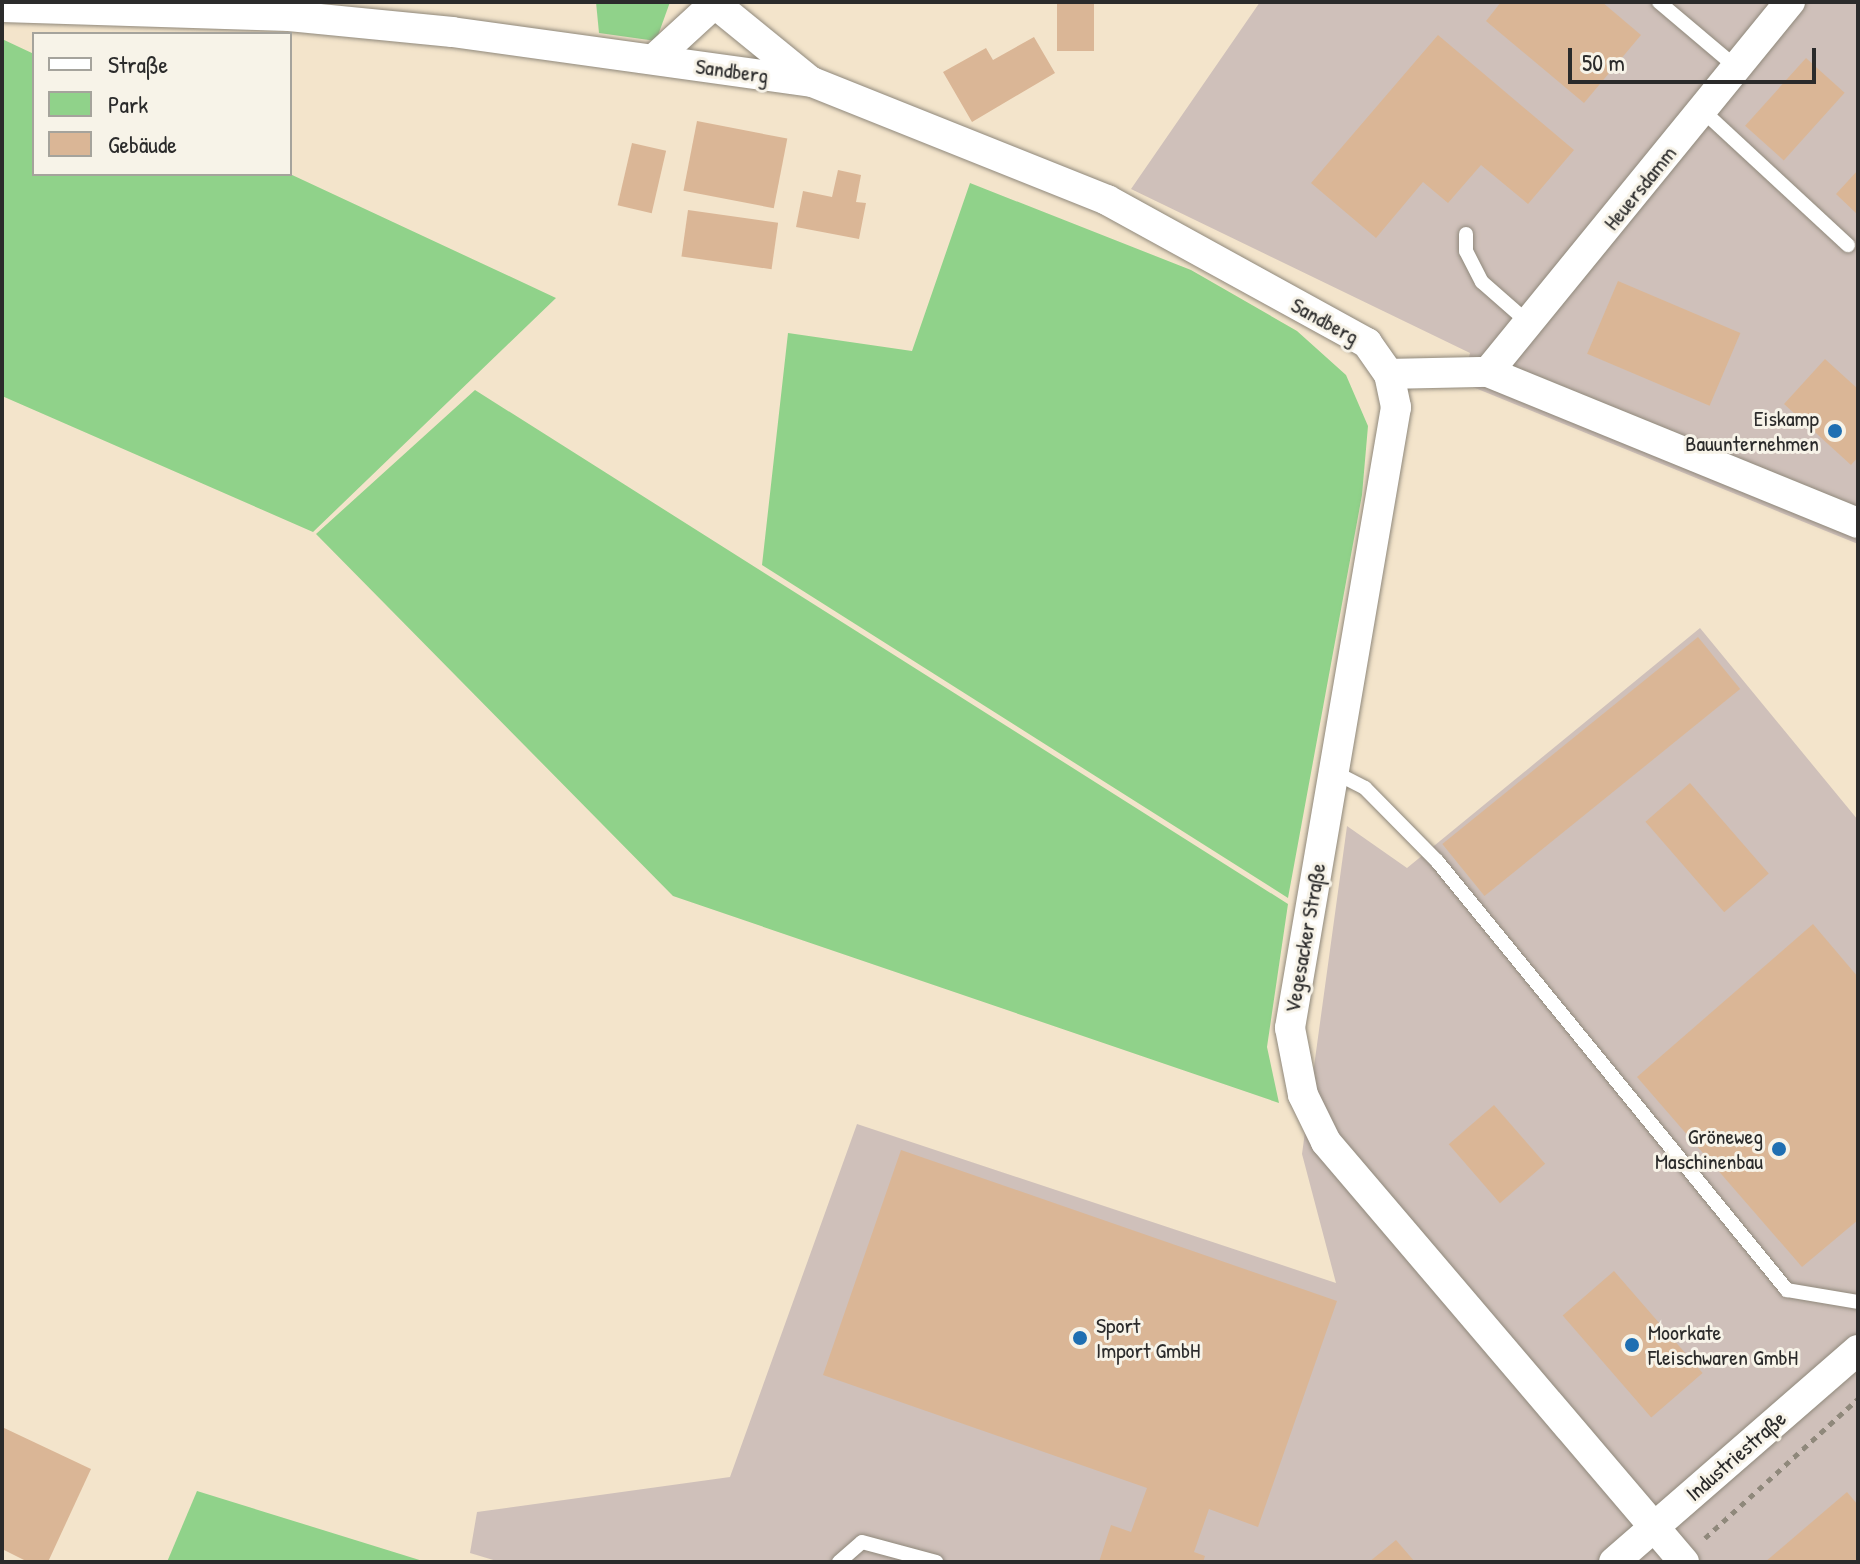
<!DOCTYPE html>
<meta charset="utf-8">
<style>
body{margin:0}
#map{position:relative;width:1860px;height:1564px;overflow:hidden;background:#f3e4cb;font-family:"Patrick Hand",sans-serif}
div>[style]{position:absolute}
[style*='--x']{left:calc(var(--x)*1px);top:calc(var(--y)*1px);width:calc(var(--w)*1px);rotate:calc(var(--a)*1deg)}
.industrial>*{inset:0;background:#cfc0ba}
.green>*{inset:0;background:#90d28a}
.building>*{inset:0;background:#dab696;transform-origin:0 0}
.path>*{height:5px;margin-top:-2.5px;transform-origin:0;background:repeating-linear-gradient(90deg,#8f887b 0 6px,transparent 0 12px)}
.roads{filter:drop-shadow(0 0 2px #8f887b) drop-shadow(0 0 2px #8f887b)}
.lane>*{height:14px;margin:-7px;padding:0 7px;transform-origin:7px;border-radius:7px;background:#fff}
.street>*{height:30px;margin:-15px;padding:0 15px;transform-origin:15px;border-radius:15px;background:#fff}
.dots>*{width:22px;height:22px;translate:-50% -50%;box-sizing:border-box;border:4px solid #f7f3e8;border-radius:50%}
span{translate:-50% -50%;white-space:nowrap;text-align:center;line-height:1.15;-webkit-text-stroke:6px #f7f3e8;paint-order:stroke}
.street-label{font-size:22px;color:#2b2b2b}
.poi-label{font-size:22px;color:#2b2b2b}
.right{translate:-100% -50%;text-align:right}
.left{translate:0 -50%;text-align:left}
.frame{position:absolute;inset:0;border:4px solid #2b2b2b;pointer-events:none}
.legend{position:absolute;left:32px;top:32px;width:260px;height:144px;box-sizing:border-box;background:#f7f3e8;border:2px solid #a5a39c;margin:0;padding:10px 14px;list-style:none;font-size:24px;color:#2b2b2b}
.legend li{display:flex;align-items:center;gap:16px;height:40px}
.legend b{width:40px;border:2px solid #a5a39c}
.scale{position:absolute;left:1568px;top:48px;width:248px;height:36px;box-sizing:border-box;border:4px solid #2b2b2b;border-top:0;padding-left:10px;font-size:24px;line-height:28px;white-space:nowrap;color:#2b2b2b;-webkit-text-stroke:6px #f7f3e8;paint-order:stroke}
</style>
<div id="map">
<div class="industrial">
<div style="clip-path:polygon(1260px 2px,1858px 2px,1858px 544px,1463px 383px,1470px 353px,1131px 189px)"></div>
<div style="clip-path:polygon(1700px 628px,1858px 820px,1858px 1562px,500px 1562px,470px 1553px,477px 1512px,730px 1477px,857px 1124px,1336px 1283px,1302px 1154px,1347px 826px,1407px 868px)"></div>
</div>
<div class="green">
<div style="clip-path:polygon(596px 2px,670px 2px,656px 41px,599px 33px)"></div>
<div style="clip-path:polygon(2px 39px,34px 54px,34px 174px,290px 174px,556px 298px,313px 532px,2px 396px)"></div>
<div style="clip-path:polygon(970px 183px,1191px 270px,1297px 331px,1346px 375px,1368px 426px,1362px 495px,1288px 898px,762px 565px,788px 333px,912px 351px)"></div>
<div style="clip-path:polygon(475px 390px,1288px 904px,1267px 1047px,1279px 1103px,673px 896px,316px 534px)"></div>
<div style="clip-path:polygon(197px 1491px,426px 1562px,167px 1562px)"></div>
</div>
<div class="building">
<div style="left:1057px;top:2px;width:37px;height:49px"></div>
<div style="clip-path:polygon(1501px 2px,1602px 2px,1641px 35px,1584px 103px,1486px 21px)"></div>
<div style="clip-path:polygon(1438px 35px,1574px 150px,1528px 204px,1481px 165px,1448px 203px,1423px 182px,1376px 238px,1311px 183px)"></div>
<div style="clip-path:polygon(1034px 37px,1055px 73px,972px 122px,943px 72px,986px 48px,993px 60px)"></div>
<div style="left:1806px;top:58px;width:52px;height:91px;rotate:42deg"></div>
<div style="left:697px;top:121px;width:92px;height:71px;rotate:11deg"></div>
<div style="left:632px;top:143px;width:35px;height:64px;rotate:13deg"></div>
<div style="clip-path:polygon(838px 170px,861px 175px,856px 202px,866px 203px,859px 239px,796px 227px,803px 191px,832px 197px)"></div>
<div style="clip-path:polygon(1858px 170px,1858px 215px,1836px 194px)"></div>
<div style="left:688px;top:210px;width:91px;height:47px;rotate:8deg"></div>
<div style="left:1618px;top:281px;width:133px;height:79px;rotate:23deg"></div>
<div style="clip-path:polygon(1825px 359px,1858px 389px,1858px 457px,1851px 465px,1784px 404px)"></div>
<div style="left:1698px;top:637px;width:67px;height:329px;rotate:51deg"></div>
<div style="left:1690px;top:783px;width:120px;height:59px;rotate:49deg"></div>
<div style="clip-path:polygon(1813px 924px,1858px 977px,1858px 1220px,1802px 1267px,1637px 1077px)"></div>
<div style="left:1494px;top:1105px;width:78px;height:60px;rotate:49deg"></div>
<div style="clip-path:polygon(901px 1150px,1337px 1301px,1258px 1527px,1209px 1509px,1194px 1552px,1205px 1556px,1203px 1562px,1099px 1562px,1111px 1525px,1131px 1532px,1147px 1488px,823px 1375px)"></div>
<div style="left:1614px;top:1271px;width:135px;height:68px;rotate:49deg"></div>
<div style="clip-path:polygon(2px 1427px,91px 1469px,48px 1562px,28px 1562px,2px 1549px)"></div>
<div style="clip-path:polygon(1847px 1492px,1858px 1505px,1858px 1562px,1765px 1562px)"></div>
<div style="clip-path:polygon(1396px 1540px,1415px 1562px,1369px 1562px)"></div>
</div>
<div class="path">
<div style="--x:1705;--y:1538;--w:207;--a:-42.3"></div>
</div>
<div class="roads">
<div class="lane">
<div style="--x:1659;--y:2;--w:102;--a:40.2"></div>
<div style="--x:1702;--y:110;--w:199;--a:42.8"></div>
<div style="--x:1466;--y:234;--w:17;--a:90"></div>
<div style="--x:1466;--y:251;--w:35;--a:63"></div>
<div style="--x:1482;--y:282;--w:64;--a:41.2"></div>
<div style="--x:1334;--y:772;--w:35;--a:27"></div>
<div style="--x:1365;--y:788;--w:103;--a:45.4"></div>
<div style="--x:1437;--y:861;--w:554;--a:50.79"></div>
<div style="--x:1787;--y:1290;--w:72;--a:9.6"></div>
<div style="--x:839;--y:1562;--w:30;--a:-41"></div>
<div style="--x:862;--y:1542;--w:77;--a:15.1"></div>
</div>
<div class="street">
<div style="--x:713;--y:2;--w:125;--a:39.2"></div>
<div style="--x:2;--y:7;--w:287;--a:1.8"></div>
<div style="--x:289;--y:16;--w:164;--a:5.6"></div>
<div style="--x:452;--y:32;--w:363;--a:7.9"></div>
<div style="--x:812;--y:82;--w:318;--a:21.8"></div>
<div style="--x:1107;--y:200;--w:297;--a:28.8"></div>
<div style="--x:1367;--y:343;--w:38;--a:55"></div>
<div style="--x:1389;--y:374;--w:34;--a:78"></div>
<div style="--x:1396;--y:407;--w:630;--a:99.69"></div>
<div style="--x:1290;--y:1028;--w:68;--a:79"></div>
<div style="--x:1303;--y:1095;--w:52;--a:63.9"></div>
<div style="--x:1326;--y:1142;--w:552;--a:49.56"></div>
<div style="--x:654;--y:59;--w:81;--a:-42.5"></div>
<div style="--x:1488;--y:372;--w:478;--a:-50.8"></div>
<div style="--x:1389;--y:374;--w:99;--a:-1.2"></div>
<div style="--x:1488;--y:372;--w:400;--a:22.2"></div>
<div style="--x:1614;--y:1562;--w:323;--a:-41"></div>
</div>
</div>
<div class="dots">
<div style="left:1835px;top:431px;background:#1f6fb2"></div>
<div style="left:1779px;top:1149px;background:#1f6fb2"></div>
<div style="left:1080px;top:1338px;background:#1f6fb2"></div>
<div style="left:1632px;top:1345px;background:#1f6fb2"></div>
</div>
<div class="street-label">
<span style="left:732px;top:71px;rotate:8deg">Sandberg</span>
<span style="left:1640px;top:188px;rotate:-51deg">Heuersdamm</span>
<span style="left:1325px;top:321px;rotate:29deg">Sandberg</span>
<span style="left:1305px;top:938px;rotate:-80deg">Vegesacker Straße</span>
<span style="left:1736px;top:1456px;rotate:-41deg">Industriestraße</span>
</div>
<div class="poi-label">
<span class="right" style="left:1819px;top:431px">Eiskamp<br>Bauunternehmen</span>
<span class="right" style="left:1763px;top:1149px">Gröneweg<br>Maschinenbau</span>
<span class="left" style="left:1096px;top:1338px">Sport<br>Import GmbH</span>
<span class="left" style="left:1648px;top:1345px">Moorkate<br>Fleischwaren GmbH</span>
</div>
<div class="frame"></div>
<ul class="legend">
<li><b style="height:10px;background:#fff"></b>Straße</li>
<li><b style="height:22px;background:#90d28a"></b>Park</li>
<li><b style="height:22px;background:#dab696"></b>Gebäude</li>
</ul>
<div class="scale">50 m</div>
</div>
